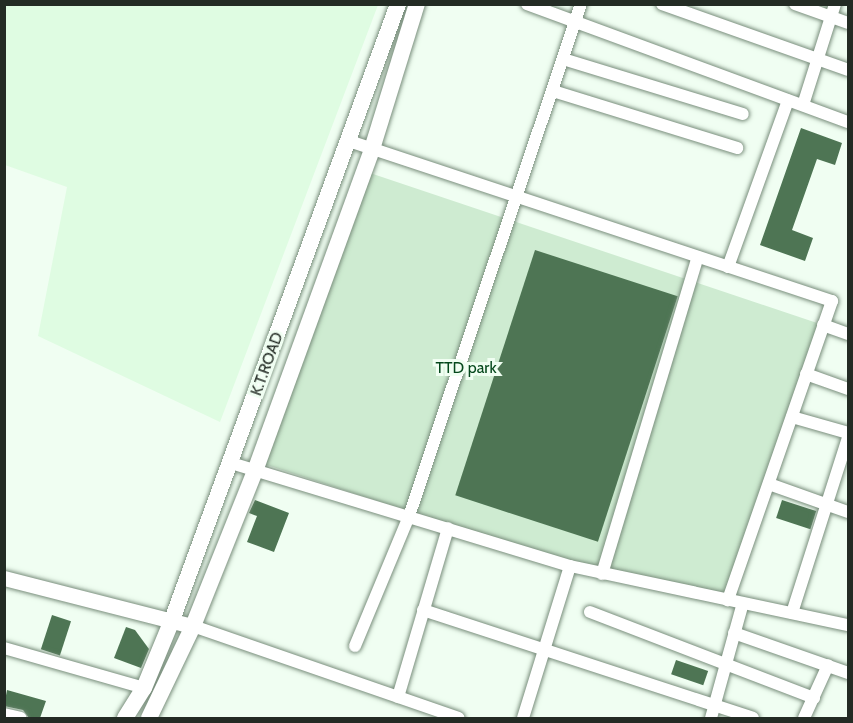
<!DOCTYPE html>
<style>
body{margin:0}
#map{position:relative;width:853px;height:723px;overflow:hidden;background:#f0fef2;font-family:Cabin,sans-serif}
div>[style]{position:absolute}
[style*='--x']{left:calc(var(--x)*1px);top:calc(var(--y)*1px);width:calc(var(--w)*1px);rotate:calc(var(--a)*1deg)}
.built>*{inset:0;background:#dffce2}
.green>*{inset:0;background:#ceebd1}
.building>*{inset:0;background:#4e7554;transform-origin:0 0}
.roads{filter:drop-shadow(0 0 2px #798e7c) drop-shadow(0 0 2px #798e7c)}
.minor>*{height:12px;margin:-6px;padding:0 6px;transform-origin:6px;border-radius:6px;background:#fff}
.tertiary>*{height:15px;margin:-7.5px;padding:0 7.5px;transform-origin:7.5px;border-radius:7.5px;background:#fff}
.secondary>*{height:16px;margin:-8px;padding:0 8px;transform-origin:8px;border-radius:8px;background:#fff}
span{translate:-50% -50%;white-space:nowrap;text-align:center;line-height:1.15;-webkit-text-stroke:6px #f0fef2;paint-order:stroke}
.street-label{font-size:16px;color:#232b24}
.park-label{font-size:16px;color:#05481c}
.frame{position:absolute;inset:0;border:6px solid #232b24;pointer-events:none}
</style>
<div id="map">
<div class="built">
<div style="clip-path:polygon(5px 4px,378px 5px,220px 422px,38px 336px,67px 187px,5px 165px)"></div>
</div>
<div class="green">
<div style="clip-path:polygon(370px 173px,823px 325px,728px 600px,602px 574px,264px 464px)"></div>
</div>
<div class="building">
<div style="clip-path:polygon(801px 128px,842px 143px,835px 165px,817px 159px,792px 230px,813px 238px,805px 261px,760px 245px)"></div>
<div style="left:535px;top:250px;width:150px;height:258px;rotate:18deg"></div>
<div style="clip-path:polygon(255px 500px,289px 513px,274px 552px,247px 542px,257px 516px,249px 513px)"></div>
<div style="left:782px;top:500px;width:36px;height:19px;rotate:18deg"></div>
<div style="left:52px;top:615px;width:20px;height:36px;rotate:18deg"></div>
<div style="clip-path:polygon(126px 627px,135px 630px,149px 649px,141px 668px,114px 658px)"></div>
<div style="left:676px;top:660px;width:34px;height:15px;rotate:19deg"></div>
<div style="clip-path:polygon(7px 690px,46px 701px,40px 718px,29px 718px,23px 710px,4px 706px)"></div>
</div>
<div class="roads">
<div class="minor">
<div style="--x:527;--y:4;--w:342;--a:20.2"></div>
<div style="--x:662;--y:4;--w:197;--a:19.5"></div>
<div style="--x:795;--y:4;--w:56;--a:19.7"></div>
<div style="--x:563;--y:59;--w:188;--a:17"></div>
<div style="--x:553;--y:91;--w:193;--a:17.2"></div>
<div style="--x:803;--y:105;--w:106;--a:-72.4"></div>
<div style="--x:349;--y:141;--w:509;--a:18.33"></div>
<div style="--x:832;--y:301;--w:317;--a:109.2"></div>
<div style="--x:728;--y:267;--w:177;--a:-70.2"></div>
<div style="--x:823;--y:325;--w:27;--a:20"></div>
<div style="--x:806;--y:374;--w:45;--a:19.7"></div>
<div style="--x:792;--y:417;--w:58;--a:15.9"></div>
<div style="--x:231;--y:463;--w:354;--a:16.9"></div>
<div style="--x:570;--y:566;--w:284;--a:12"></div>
<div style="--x:769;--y:484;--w:84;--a:19.5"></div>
<div style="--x:602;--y:574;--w:331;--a:-73.2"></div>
<div style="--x:423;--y:610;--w:347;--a:18.1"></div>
<div style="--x:590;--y:612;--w:240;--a:21"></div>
<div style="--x:792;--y:613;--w:184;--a:-72.3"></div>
<div style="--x:193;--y:626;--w:281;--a:19.1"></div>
<div style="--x:734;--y:633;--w:121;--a:19.3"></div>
<div style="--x:355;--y:646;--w:141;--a:-67.4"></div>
<div style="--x:409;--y:516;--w:540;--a:-71.43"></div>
<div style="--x:4;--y:648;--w:146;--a:15.9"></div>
<div style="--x:398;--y:697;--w:176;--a:-73.5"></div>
<div style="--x:4;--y:714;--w:17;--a:13"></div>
<div style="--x:523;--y:718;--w:159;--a:-72.8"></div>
<div style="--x:711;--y:718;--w:119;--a:-74.5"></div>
<div style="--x:804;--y:718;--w:58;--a:-65.6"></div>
</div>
<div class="tertiary">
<div style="--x:4;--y:578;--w:195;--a:14.3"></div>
</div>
<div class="secondary">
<div style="--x:125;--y:718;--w:36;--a:-58"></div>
<div style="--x:144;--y:688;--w:74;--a:-67.6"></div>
<div style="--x:172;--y:620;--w:656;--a:-69.85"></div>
<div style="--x:149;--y:718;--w:102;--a:-64.4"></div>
<div style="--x:193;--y:626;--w:167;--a:-68.2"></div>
<div style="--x:255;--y:471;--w:343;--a:-70"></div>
<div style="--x:372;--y:149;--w:152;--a:-72.8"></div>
</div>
</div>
<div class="street-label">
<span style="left:267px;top:364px;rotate:-70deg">K.T.ROAD</span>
</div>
<div class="park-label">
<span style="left:466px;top:368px">TTD park</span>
</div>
<div class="frame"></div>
</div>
